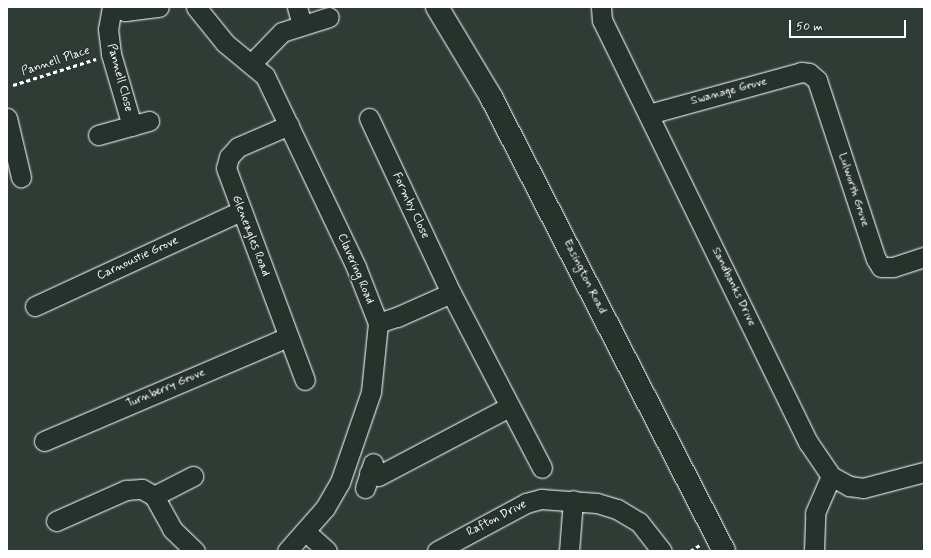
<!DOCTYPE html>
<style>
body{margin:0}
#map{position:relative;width:931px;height:558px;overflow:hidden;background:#2f3b35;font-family:Mynerve,sans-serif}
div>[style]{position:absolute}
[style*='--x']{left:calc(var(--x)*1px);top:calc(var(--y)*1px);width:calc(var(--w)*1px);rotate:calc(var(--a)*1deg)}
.path>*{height:2.5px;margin-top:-1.25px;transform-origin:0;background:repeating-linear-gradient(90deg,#fff 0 4px,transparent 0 7px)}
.roads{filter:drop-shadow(0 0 1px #fff) drop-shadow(0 0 1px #fff)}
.minor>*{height:19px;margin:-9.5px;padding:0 9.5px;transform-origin:9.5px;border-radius:9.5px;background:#26332d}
.major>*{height:22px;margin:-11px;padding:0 11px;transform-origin:11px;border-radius:11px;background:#26332d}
span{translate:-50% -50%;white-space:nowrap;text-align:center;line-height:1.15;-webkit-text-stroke:3px #26332d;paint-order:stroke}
.street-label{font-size:12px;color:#fff}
.frame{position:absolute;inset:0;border:8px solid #fff;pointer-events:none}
.scale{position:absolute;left:789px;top:20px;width:117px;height:18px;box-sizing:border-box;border:2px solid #fff;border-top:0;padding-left:5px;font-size:12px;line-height:14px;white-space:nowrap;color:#fff;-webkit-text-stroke:3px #26332d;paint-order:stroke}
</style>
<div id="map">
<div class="path">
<div style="--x:13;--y:85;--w:87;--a:-17.4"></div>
<div style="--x:690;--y:551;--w:12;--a:-31"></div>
</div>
<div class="roads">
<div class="minor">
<div style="--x:112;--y:7;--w:22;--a:100"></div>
<div style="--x:108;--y:29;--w:25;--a:83"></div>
<div style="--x:111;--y:54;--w:75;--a:73.7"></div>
<div style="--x:112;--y:7;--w:14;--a:17"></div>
<div style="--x:125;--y:11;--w:34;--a:-7"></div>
<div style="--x:196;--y:7;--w:46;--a:51.1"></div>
<div style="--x:225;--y:43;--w:52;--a:39.5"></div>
<div style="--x:265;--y:76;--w:212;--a:64.5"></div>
<div style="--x:356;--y:267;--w:60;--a:68.6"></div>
<div style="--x:378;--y:323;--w:69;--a:95.8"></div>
<div style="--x:371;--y:392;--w:95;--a:109"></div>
<div style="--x:340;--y:482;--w:30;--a:120"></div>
<div style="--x:325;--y:508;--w:57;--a:131.5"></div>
<div style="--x:297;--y:7;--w:19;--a:74"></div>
<div style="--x:601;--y:7;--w:13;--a:86"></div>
<div style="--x:602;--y:20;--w:470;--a:64"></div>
<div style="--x:808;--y:442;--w:41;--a:55.9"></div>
<div style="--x:831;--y:476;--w:21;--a:29"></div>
<div style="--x:849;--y:486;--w:14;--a:8"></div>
<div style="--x:863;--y:488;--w:63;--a:-14.7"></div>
<div style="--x:252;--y:63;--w:43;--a:-45.9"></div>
<div style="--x:282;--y:32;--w:49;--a:-17.7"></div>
<div style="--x:649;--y:114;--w:158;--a:-15.4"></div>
<div style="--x:801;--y:72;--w:8;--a:7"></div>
<div style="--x:809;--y:73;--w:11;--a:41"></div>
<div style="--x:817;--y:80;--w:188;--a:71.8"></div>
<div style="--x:876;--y:259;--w:9;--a:58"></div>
<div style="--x:881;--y:267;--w:12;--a:0"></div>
<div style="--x:893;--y:267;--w:33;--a:-18"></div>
<div style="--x:7;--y:118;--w:61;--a:76.7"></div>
<div style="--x:369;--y:118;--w:193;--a:64.9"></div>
<div style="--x:451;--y:293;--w:197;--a:62.5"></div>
<div style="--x:289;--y:125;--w:56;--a:156.7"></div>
<div style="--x:238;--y:147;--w:13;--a:132"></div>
<div style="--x:229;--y:157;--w:11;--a:105"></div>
<div style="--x:226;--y:168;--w:226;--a:69.6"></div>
<div style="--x:98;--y:135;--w:53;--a:-15.4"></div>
<div style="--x:35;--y:306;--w:227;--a:-24.8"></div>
<div style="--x:378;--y:323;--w:20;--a:-18"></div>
<div style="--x:397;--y:317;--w:59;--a:-24"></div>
<div style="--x:44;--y:441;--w:265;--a:-23.1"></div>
<div style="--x:369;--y:473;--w:9;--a:18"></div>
<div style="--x:378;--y:476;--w:148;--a:-27.8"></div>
<div style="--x:365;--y:488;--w:26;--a:-72"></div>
<div style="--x:154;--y:496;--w:38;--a:61"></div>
<div style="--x:172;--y:529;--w:32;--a:44"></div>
<div style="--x:154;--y:496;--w:44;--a:-27.1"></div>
<div style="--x:56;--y:521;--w:77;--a:-23.9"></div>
<div style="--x:126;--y:490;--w:16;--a:-4"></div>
<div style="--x:142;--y:489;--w:14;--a:30"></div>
<div style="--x:306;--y:532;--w:28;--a:42"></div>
<div style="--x:437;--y:551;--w:101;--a:-28.3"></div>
<div style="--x:526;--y:503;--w:16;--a:-15"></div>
<div style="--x:541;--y:499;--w:56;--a:4.1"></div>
<div style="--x:597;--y:503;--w:21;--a:17"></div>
<div style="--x:617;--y:509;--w:26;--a:31"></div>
<div style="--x:639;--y:522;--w:37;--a:52"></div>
<div style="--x:569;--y:551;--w:51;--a:-85.5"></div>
<div style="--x:814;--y:551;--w:38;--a:-88"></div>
<div style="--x:815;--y:513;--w:40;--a:-66.6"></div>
</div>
<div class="major">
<div style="--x:437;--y:7;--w:105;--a:59"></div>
<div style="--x:491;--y:97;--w:510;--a:62.83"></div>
</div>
</div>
<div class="street-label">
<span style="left:56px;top:62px;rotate:-18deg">Pannell Place</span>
<span style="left:119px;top:78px;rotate:75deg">Pannell Close</span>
<span style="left:729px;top:92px;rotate:-15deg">Swanage Grove</span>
<span style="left:853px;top:190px;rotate:72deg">Lulworth Grove</span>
<span style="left:410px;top:206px;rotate:65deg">Formby Close</span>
<span style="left:250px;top:236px;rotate:69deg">Gleneagles Road</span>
<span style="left:138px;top:259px;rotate:-25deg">Carnoustie Grove</span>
<span style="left:355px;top:269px;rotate:67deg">Clavering Road</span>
<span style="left:584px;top:277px;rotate:63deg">Easington Road</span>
<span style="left:733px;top:287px;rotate:64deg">Sandbanks Drive</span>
<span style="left:166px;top:389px;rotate:-23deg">Turnberry Grove</span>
<span style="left:497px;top:519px;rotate:-27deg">Rafton Drive</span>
</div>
<div class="frame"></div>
<div class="scale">50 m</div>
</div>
